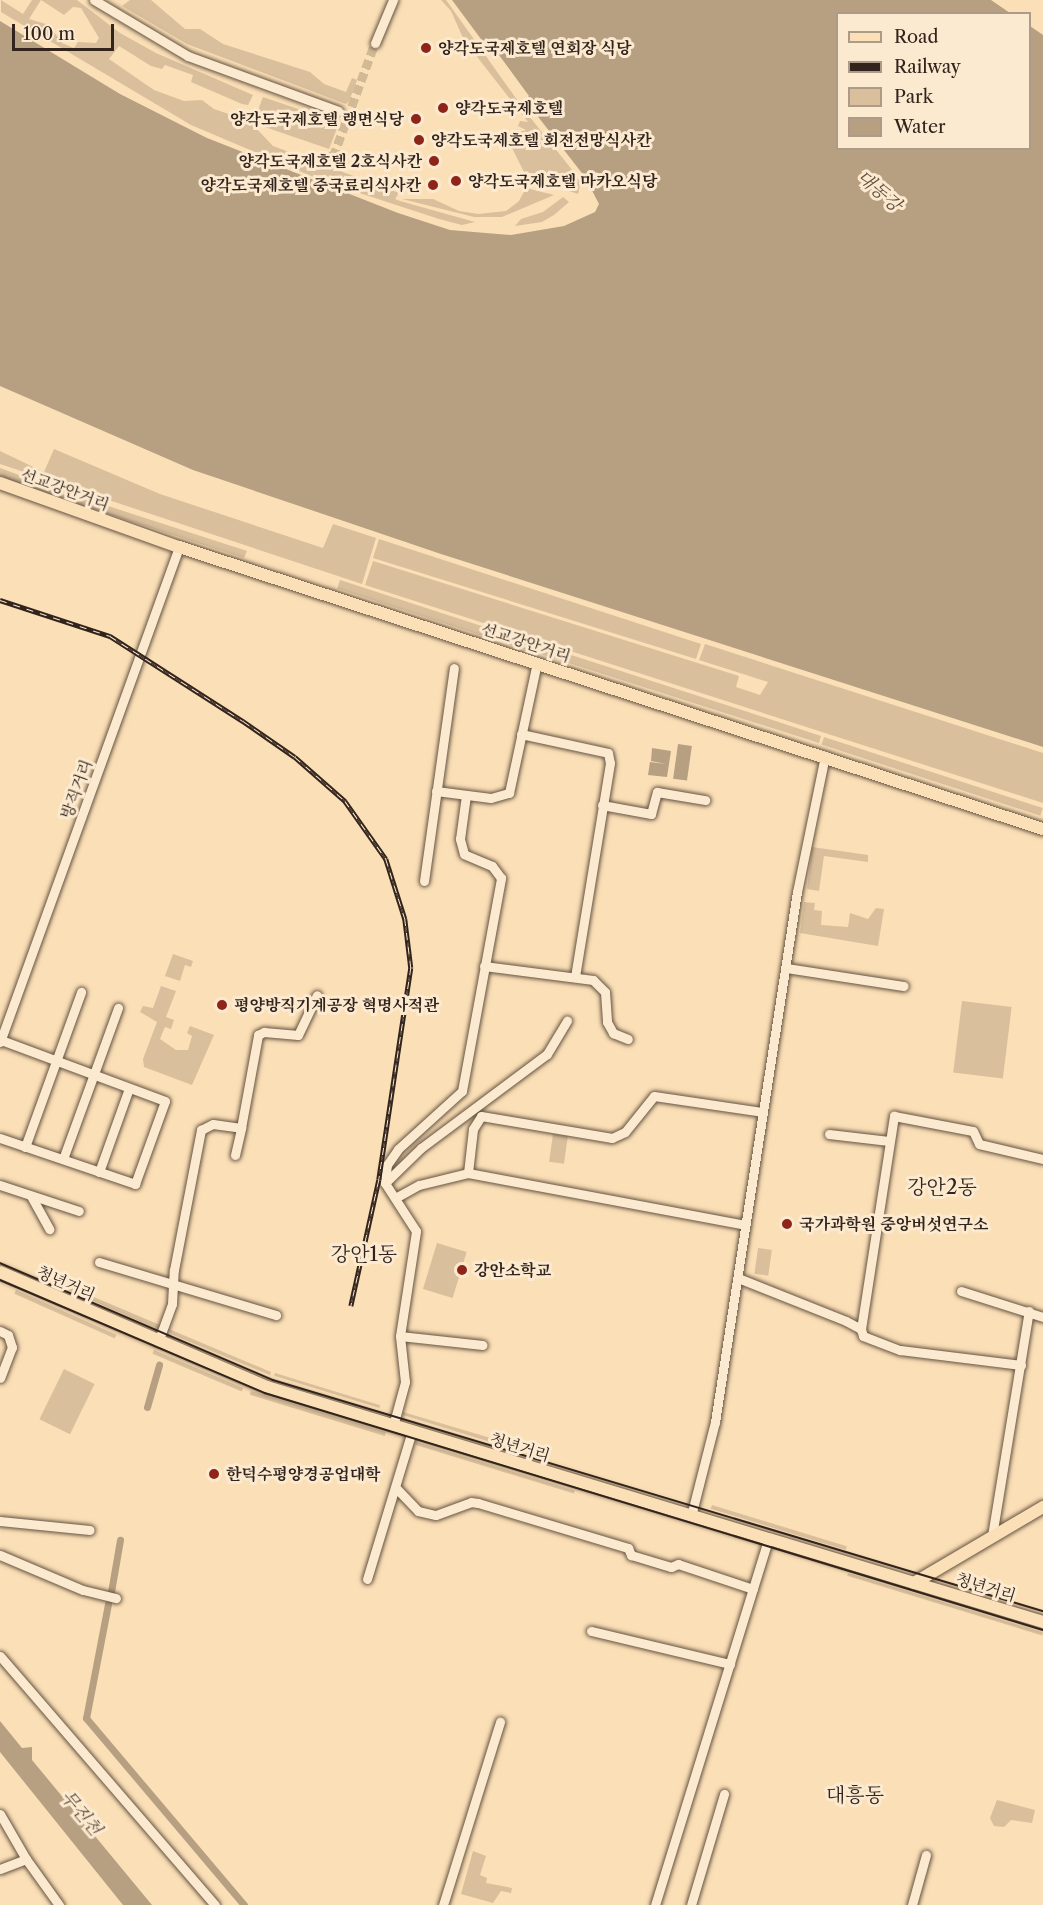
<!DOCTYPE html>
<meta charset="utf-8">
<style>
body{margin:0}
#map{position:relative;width:1043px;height:1905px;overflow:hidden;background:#fbdfb6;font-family:"Libre Caslon Text","Noto Serif KR",serif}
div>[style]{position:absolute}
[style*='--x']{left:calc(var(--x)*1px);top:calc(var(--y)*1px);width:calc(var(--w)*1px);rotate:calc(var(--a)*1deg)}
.green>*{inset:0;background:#d9bf9c;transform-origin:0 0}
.water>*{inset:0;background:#b79f82;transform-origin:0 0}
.canal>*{height:7px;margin:-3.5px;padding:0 3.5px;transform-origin:3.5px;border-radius:3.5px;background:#b79f82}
.minor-tunnel>*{height:9px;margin-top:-4.5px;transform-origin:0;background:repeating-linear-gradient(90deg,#d3ba97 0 9px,transparent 0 13.5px)}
.roads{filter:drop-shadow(0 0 2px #645342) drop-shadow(0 0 2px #645342)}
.minor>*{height:9px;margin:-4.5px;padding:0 4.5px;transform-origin:4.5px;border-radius:4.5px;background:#fcead0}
.major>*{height:12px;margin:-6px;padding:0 6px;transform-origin:6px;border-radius:6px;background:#fbdfb6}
.tram>*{height:1.5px;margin:-0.75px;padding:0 0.75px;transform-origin:0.75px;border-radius:0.75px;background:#32241c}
.rail>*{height:4.5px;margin-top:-2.25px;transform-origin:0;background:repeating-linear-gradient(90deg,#fcead0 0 7px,#32241c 0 14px);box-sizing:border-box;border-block:2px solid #32241c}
.dots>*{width:16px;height:16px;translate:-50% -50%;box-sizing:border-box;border:3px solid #fcead0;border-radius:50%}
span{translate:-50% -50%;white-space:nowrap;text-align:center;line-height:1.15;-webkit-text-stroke:6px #fcead0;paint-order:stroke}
.poi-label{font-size:16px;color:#32241c;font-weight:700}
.left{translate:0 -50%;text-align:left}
.right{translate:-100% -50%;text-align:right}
.street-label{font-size:16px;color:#32241c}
.water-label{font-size:18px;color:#614f40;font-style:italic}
.quarter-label{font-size:20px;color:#32241c}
.legend{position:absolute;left:836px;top:12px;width:195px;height:138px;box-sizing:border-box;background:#fcead0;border:2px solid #ab9b88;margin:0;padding:8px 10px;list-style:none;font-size:18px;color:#32241c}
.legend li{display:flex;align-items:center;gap:12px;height:30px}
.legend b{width:30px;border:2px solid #ab9b88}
.scale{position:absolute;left:12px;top:24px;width:102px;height:27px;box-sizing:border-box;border:3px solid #32241c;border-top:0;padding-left:8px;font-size:18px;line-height:21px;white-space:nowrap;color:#32241c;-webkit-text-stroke:4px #fcead0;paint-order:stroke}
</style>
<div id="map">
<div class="green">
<div style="clip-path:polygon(1px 0,23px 14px,32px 0,41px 0,29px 19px,49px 25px,62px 43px,74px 48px,78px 42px,96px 43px,99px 38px,81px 8px,73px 7px,64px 15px,41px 0,77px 0,120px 33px,156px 53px,253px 95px,248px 105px,242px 104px,191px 82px,193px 75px,165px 65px,162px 69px,151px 66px,119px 46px,109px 59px,154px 90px,184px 101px,202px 100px,214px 109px,246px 120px,249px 111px,252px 112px,255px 127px,273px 146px,399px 193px,395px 199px,400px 201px,475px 222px,462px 225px,439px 219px,323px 181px,191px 125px,1px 12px)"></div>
<div style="clip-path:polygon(130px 0,151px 0,185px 29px,200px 29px,223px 44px,310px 72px,324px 84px,346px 92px,352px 78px,357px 80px,349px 101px,346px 104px,187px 44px,122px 6px)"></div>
<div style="clip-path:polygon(441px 0,446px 0,525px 111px,581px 181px,578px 194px,526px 176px,509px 142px,516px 133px,526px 130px,518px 126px,520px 121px,528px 122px,464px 40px,451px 11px)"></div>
<div style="clip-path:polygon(263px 97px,339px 123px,329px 149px,265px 127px,257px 113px)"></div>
<div style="clip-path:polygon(526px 188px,554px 195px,502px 217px,474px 217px,402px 199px,433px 199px,459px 211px,478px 214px,506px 211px,519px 201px)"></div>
<div style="clip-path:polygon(563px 197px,569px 202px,554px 215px,542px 222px,515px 226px,521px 219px,543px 212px)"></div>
<div style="clip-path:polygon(54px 449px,160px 494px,323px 548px,333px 524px,376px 538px,362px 584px,0 464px,0 451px,44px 472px)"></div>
<div style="clip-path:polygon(0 468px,71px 494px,247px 551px,244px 558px,68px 501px,0 476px)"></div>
<div style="clip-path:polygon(379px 539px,701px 644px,696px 659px,373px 558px)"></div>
<div style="clip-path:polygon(373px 561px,739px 676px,736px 687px,760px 695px,768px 682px,699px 660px,705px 644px,1043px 753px,1043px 803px,365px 585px)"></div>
<div style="left:340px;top:580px;width:201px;height:9px;rotate:18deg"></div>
<div style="clip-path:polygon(534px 643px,748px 712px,821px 736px,819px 743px,531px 651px)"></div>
<div style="left:824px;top:737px;width:230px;height:8px;rotate:18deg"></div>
<div style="clip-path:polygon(812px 847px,868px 855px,868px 862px,824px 856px,819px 891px,807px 889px)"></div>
<div style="clip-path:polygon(804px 902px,815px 903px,814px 910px,822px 911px,821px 925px,848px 927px,850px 913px,868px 919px,876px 908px,884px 909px,878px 946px,800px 933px)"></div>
<div style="clip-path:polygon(173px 954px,193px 961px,191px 967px,185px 965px,180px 981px,165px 976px)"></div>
<div style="clip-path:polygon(161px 986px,176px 991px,166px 1017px,174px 1020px,171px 1029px,165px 1027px,160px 1039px,176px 1050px,188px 1050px,192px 1036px,187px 1033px,190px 1026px,214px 1035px,192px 1085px,144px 1067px,143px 1059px,157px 1022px,140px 1012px,143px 1006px,153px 1008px)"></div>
<div style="left:962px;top:1001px;width:50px;height:72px;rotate:7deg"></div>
<div style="left:553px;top:1134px;width:15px;height:28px;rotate:8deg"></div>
<div style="left:437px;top:1243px;width:31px;height:48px;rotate:17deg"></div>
<div style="left:758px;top:1248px;width:14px;height:26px;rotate:8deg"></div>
<div style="clip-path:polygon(56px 1281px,160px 1325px,158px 1329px,54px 1284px)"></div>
<div style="left:16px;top:1290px;width:110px;height:4px;rotate:24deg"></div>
<div style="clip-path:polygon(169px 1329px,271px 1372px,270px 1375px,171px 1334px)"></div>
<div style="left:154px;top:1350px;width:97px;height:4px;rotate:23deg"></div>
<div style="left:64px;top:1369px;width:34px;height:56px;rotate:26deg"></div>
<div style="left:275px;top:1373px;width:110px;height:3px;rotate:17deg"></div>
<div style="left:251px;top:1391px;width:141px;height:4px;rotate:17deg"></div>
<div style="clip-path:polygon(403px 1412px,514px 1445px,513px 1449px,403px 1415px)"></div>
<div style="left:416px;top:1442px;width:166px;height:3px;rotate:17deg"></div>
<div style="left:712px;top:1505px;width:141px;height:4px;rotate:17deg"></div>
<div style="left:848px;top:1573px;width:204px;height:3px;rotate:17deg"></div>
<div style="clip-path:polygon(997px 1800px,1035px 1810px,1032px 1823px,1011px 1820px,1004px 1827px,994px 1826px,990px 1818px)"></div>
<div style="clip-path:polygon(473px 1851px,486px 1856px,480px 1875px,487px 1878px,486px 1883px,512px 1888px,511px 1893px,501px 1891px,493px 1903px,461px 1894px)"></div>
</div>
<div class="water">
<div style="clip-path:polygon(452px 0,991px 0,1010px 13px,838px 14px,838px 148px,1030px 148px,1030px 26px,1043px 35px,1043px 747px,441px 554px,193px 470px,0 386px,0 21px,120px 94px,207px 138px,398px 213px,450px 230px,511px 235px,564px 226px,595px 212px,599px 204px,585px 177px,525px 100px,529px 96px,499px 55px,495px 58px)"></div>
<div style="left:678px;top:744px;width:14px;height:35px;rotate:8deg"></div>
<div style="clip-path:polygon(652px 748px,671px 751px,667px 777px,648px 775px,650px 762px,666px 764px,651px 761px)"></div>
<div style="clip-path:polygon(0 1721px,22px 1748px,32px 1747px,32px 1760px,152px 1905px,123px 1905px,0 1752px)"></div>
</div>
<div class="canal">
<div style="--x:147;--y:1407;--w:44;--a:-74.1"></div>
<div style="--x:111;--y:1592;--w:53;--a:-80.2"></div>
<div style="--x:108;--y:1604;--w:116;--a:100.9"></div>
<div style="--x:86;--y:1718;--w:245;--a:49.8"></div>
</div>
<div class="minor-tunnel">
<div style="--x:328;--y:155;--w:5;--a:22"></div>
<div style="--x:333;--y:157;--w:121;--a:-69.8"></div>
</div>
<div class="roads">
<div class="minor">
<div style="--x:94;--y:0;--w:109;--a:30.8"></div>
<div style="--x:188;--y:56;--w:160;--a:20.1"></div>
<div style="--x:375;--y:43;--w:47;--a:-67.3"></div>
<div style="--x:521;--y:734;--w:89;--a:12.3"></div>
<div style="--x:608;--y:753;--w:10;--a:79"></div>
<div style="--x:610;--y:763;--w:217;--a:99.3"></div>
<div style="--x:436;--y:791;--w:55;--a:7.3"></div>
<div style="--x:491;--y:798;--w:19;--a:-16"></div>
<div style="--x:509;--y:793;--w:134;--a:-77.9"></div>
<div style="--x:602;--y:805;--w:50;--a:10.4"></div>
<div style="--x:651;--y:814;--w:23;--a:-75"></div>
<div style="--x:657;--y:792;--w:49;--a:9.5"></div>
<div style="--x:424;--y:881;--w:215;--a:-82"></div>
<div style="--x:484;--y:966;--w:110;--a:7.3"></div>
<div style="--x:593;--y:980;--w:17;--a:45"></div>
<div style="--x:605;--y:992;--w:30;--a:86"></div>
<div style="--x:607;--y:1022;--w:13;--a:61"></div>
<div style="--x:613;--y:1033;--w:16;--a:22"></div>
<div style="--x:786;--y:968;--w:119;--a:8.7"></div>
<div style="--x:0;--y:1042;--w:526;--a:-70.12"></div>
<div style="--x:829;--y:1134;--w:60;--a:6.7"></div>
<div style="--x:0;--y:1138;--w:143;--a:18.8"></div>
<div style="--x:135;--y:1184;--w:88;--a:-70.1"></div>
<div style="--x:165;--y:1101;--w:175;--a:-159.6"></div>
<div style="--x:25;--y:1147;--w:165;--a:-70.1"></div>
<div style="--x:235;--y:1155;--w:28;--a:-77"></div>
<div style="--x:63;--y:1159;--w:161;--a:-70"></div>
<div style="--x:99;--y:1172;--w:89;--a:-70.3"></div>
<div style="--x:468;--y:1173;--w:44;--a:-83.5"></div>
<div style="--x:473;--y:1129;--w:15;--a:-58"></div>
<div style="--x:481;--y:1116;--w:133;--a:9.5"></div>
<div style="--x:612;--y:1138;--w:14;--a:-25"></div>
<div style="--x:625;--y:1132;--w:46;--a:-51.1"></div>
<div style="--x:654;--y:1096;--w:109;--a:8.4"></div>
<div style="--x:385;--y:1183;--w:50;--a:-44.2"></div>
<div style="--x:421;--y:1148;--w:157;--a:-36.7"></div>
<div style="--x:547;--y:1054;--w:39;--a:-59"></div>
<div style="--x:0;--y:1185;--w:83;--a:18.2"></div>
<div style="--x:31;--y:1196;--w:38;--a:61"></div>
<div style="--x:397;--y:1197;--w:25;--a:-29"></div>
<div style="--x:419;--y:1185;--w:50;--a:-13.8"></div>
<div style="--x:468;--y:1173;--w:282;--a:10.6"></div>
<div style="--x:99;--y:1262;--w:185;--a:16.7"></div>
<div style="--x:738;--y:1278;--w:116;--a:21.7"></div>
<div style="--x:846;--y:1321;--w:17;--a:28"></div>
<div style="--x:861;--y:1329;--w:7;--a:74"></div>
<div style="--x:863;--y:1336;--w:40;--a:21"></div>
<div style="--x:900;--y:1350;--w:122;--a:7.1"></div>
<div style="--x:961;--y:1291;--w:86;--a:17.6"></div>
<div style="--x:861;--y:1329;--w:216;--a:-81.2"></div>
<div style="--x:894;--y:1116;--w:80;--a:10.8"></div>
<div style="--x:973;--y:1131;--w:14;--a:65"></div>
<div style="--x:979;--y:1144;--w:66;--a:13.2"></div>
<div style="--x:0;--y:1331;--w:9;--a:27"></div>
<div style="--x:8;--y:1335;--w:13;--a:72"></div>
<div style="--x:12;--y:1347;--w:33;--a:111"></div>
<div style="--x:400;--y:1336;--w:83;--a:6.2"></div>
<div style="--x:158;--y:1342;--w:40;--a:-69.8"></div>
<div style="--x:172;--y:1304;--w:34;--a:-87"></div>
<div style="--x:174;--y:1270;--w:143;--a:-79.1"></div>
<div style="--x:201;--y:1130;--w:13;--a:-27"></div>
<div style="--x:213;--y:1124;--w:28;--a:8"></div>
<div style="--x:241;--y:1128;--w:95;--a:-79.6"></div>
<div style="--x:258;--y:1035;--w:7;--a:-27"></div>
<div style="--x:264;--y:1032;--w:34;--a:5"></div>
<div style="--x:298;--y:1035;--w:44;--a:-64.6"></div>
<div style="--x:393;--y:1426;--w:46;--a:-74.7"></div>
<div style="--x:405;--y:1382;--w:46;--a:-96.2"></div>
<div style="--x:400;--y:1336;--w:106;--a:-81.3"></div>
<div style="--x:416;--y:1231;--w:57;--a:-122.9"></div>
<div style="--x:385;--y:1183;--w:18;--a:-84"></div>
<div style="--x:387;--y:1165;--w:19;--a:-55"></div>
<div style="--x:398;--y:1149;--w:86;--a:-42.2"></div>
<div style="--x:462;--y:1091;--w:217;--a:-79.6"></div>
<div style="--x:501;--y:878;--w:15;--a:-127"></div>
<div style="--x:492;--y:866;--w:30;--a:-157"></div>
<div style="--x:464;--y:854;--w:16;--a:-105"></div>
<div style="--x:460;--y:839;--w:44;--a:-82.2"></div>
<div style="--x:396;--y:1488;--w:32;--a:46"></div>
<div style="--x:418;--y:1511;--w:18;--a:13"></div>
<div style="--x:436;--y:1515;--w:37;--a:-20"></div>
<div style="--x:471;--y:1502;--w:7;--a:8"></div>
<div style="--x:478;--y:1503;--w:157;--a:16.7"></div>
<div style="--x:628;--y:1548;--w:8;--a:67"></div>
<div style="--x:631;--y:1555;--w:42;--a:16.7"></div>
<div style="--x:671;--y:1567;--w:8;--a:-23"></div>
<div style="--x:678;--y:1564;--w:79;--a:18.4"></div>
<div style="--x:691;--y:1516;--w:97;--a:-75.7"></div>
<div style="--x:715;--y:1422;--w:536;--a:-81.21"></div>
<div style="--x:797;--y:892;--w:139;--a:-78.4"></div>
<div style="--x:0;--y:1521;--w:90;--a:5.7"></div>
<div style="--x:992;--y:1536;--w:228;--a:-80.7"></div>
<div style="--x:0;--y:1555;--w:90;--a:22.9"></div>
<div style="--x:83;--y:1590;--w:34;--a:14"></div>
<div style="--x:367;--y:1579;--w:155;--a:-73.1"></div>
<div style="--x:591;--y:1631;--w:143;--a:13.4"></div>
<div style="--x:0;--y:1656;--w:329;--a:49.2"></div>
<div style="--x:0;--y:1814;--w:52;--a:60"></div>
<div style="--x:26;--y:1859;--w:57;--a:54.3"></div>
<div style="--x:0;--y:1869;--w:28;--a:-21"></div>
<div style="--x:443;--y:1905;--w:192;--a:-72.7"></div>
<div style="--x:655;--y:1905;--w:383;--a:-72.8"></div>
<div style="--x:691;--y:1905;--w:116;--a:-73.4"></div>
<div style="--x:912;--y:1905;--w:52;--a:-74.4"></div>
</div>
<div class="major">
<div style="--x:0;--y:483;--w:190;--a:19.7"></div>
<div style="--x:179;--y:547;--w:909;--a:18.08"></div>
<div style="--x:0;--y:1272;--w:291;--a:23.3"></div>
<div style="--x:267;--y:1387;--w:811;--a:16.85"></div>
<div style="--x:914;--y:1583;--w:150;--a:-30.5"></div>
</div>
</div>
<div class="tram">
<div style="--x:0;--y:1263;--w:297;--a:23.2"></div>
<div style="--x:273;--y:1380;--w:804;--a:16.7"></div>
<div style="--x:0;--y:1280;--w:288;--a:23.1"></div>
<div style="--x:265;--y:1393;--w:813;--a:16.94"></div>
</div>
<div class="rail">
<div style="--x:0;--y:600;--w:116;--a:18.1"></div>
<div style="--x:110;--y:636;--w:158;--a:32.6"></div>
<div style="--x:243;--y:721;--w:63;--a:34.7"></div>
<div style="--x:295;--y:757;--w:67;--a:41.3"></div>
<div style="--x:345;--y:801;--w:71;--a:54.7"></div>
<div style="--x:386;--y:859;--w:63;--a:72.4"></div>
<div style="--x:405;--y:919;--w:49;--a:83"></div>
<div style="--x:411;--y:968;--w:214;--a:98.6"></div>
<div style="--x:379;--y:1180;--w:129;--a:102.5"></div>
</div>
<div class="dots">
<div style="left:426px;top:48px;background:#8f2418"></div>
<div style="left:443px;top:108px;background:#8f2418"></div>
<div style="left:416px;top:119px;background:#8f2418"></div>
<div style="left:419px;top:140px;background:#8f2418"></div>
<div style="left:434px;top:161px;background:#8f2418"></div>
<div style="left:456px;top:181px;background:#8f2418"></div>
<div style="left:433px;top:185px;background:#8f2418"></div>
<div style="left:222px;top:1005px;background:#8f2418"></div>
<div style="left:787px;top:1224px;background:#8f2418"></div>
<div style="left:462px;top:1270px;background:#8f2418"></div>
<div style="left:214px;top:1474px;background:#8f2418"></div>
</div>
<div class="poi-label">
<span class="left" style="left:438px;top:48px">양각도국제호텔 연회장 식당</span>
<span class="left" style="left:455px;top:108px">양각도국제호텔</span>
<span class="right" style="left:404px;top:119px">양각도국제호텔 랭면식당</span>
<span class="left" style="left:431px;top:140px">양각도국제호텔 회전전망식사칸</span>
<span class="right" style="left:422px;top:161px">양각도국제호텔 2호식사칸</span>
<span class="left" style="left:468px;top:181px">양각도국제호텔 마카오식당</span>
<span class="right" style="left:421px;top:185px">양각도국제호텔 중국료리식사칸</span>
<span class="left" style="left:234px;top:1005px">평양방직기계공장 혁명사적관</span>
<span class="left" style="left:799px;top:1224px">국가과학원 중앙버섯연구소</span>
<span class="left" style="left:474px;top:1270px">강안소학교</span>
<span class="left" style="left:226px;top:1474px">한덕수평양경공업대학</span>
</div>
<div class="street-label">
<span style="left:65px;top:489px;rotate:20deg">선교강안거리</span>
<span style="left:526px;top:642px;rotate:18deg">선교강안거리</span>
<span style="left:76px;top:789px;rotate:-70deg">방직거리</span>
<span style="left:66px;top:1283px;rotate:24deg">청년거리</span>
<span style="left:520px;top:1447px;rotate:17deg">청년거리</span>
<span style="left:986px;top:1587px;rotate:17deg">청년거리</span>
</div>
<div class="water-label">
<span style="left:879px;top:191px;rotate:41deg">대동강</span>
<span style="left:81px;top:1813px;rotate:50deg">무진천</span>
</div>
<div class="quarter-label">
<span style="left:942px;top:1187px">강안2동</span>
<span style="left:364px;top:1254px">강안1동</span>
<span style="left:855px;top:1795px">대흥동</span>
</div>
<ul class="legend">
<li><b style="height:8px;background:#fbdfb6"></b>Road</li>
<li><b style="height:8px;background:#32241c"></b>Railway</li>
<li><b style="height:16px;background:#d9bf9c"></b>Park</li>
<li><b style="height:16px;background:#b79f82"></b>Water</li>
</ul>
<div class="scale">100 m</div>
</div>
